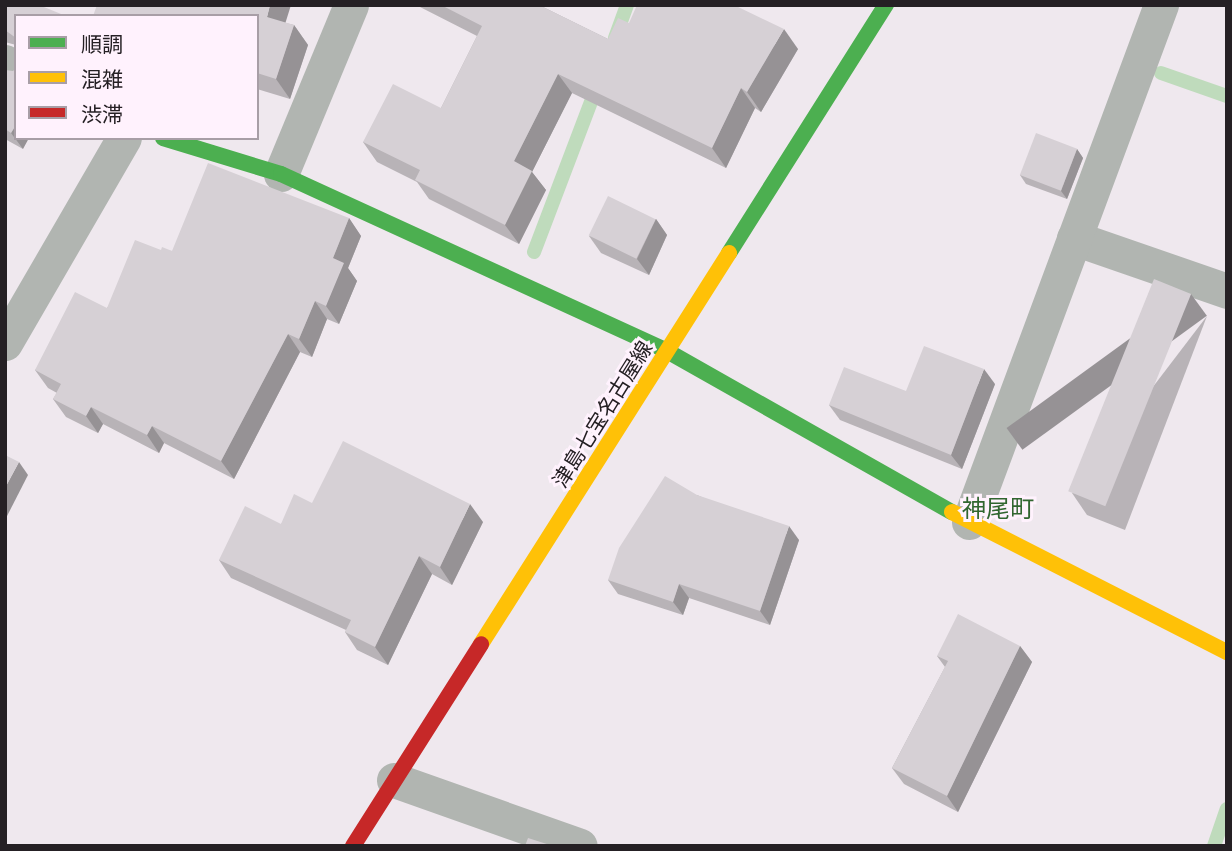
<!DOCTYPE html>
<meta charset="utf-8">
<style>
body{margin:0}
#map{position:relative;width:1232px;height:851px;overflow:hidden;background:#efe8ee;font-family:"Golos Text","Noto Sans JP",sans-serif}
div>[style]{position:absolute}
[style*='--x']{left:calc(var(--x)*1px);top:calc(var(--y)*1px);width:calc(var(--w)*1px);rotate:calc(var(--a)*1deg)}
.stream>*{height:14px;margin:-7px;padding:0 7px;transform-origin:7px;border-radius:7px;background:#bfdbbc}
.street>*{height:35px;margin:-17.5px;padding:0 17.5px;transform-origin:17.5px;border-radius:17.5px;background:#b1b5b1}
.fast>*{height:16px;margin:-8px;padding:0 8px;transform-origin:8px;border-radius:8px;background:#4caf50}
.slow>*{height:16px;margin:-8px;padding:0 8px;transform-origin:8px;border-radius:8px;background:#ffc107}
.jam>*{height:16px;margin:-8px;padding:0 8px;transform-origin:8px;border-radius:8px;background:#c62828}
.wall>*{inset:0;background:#b8b3b7}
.shaded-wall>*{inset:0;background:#969295;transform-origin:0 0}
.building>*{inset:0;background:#d6d0d5;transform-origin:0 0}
span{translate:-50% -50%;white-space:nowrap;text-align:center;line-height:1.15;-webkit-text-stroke:6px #fff2fd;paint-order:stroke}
.street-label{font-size:21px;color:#252024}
.quarter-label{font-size:24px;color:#316630}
.frame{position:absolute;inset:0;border:7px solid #252024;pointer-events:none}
.legend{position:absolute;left:14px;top:14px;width:245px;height:126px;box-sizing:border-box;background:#fff2fd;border:2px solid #a89ea6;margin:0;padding:9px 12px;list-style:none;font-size:21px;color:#252024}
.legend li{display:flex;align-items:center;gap:14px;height:35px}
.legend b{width:35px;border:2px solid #a89ea6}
</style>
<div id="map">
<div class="stream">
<div style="--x:615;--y:38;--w:35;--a:-70"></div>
<div style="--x:1161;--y:73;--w:70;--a:19.2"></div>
<div style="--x:534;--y:252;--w:178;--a:-69.2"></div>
<div style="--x:1214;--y:846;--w:39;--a:-71"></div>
</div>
<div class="street">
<div style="--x:5;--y:62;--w:13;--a:32"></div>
<div style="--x:281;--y:174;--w:183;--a:-67.5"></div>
<div style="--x:1074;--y:238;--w:162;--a:19.1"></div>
<div style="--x:5;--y:343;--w:237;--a:-59.9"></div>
<div style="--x:969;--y:522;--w:552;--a:-69.63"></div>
<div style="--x:394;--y:780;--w:197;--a:19.5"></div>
</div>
<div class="fast">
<div style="--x:163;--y:138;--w:123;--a:17"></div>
<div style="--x:281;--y:174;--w:425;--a:24.6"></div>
<div style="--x:667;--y:351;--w:327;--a:29.5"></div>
<div style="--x:729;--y:253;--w:294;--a:-57.7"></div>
</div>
<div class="slow">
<div style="--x:952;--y:512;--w:309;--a:27"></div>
<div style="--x:481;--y:644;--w:463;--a:-57.6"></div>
</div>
<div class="jam">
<div style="--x:353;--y:846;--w:239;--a:-57.6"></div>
</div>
<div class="wall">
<div style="clip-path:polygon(5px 5px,16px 16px,16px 45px,5px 42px)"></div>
<div style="clip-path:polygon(419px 5px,539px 5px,608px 39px,629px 23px,798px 49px,761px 112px,755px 108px,726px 168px,572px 93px,532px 172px,546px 190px,519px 244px,429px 199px,417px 182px,377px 162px,363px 142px,441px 108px,477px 36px,420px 7px)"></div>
<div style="clip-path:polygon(257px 16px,294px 25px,308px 45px,290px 99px,257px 89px)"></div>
<div style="clip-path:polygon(5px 70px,23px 149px,5px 139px)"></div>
<div style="clip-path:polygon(1077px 149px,1083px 158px,1067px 199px,1026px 184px,1020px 175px)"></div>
<div style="clip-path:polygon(349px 218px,361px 236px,348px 268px,357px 281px,339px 324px,327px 319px,312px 357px,300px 352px,234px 479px,164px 443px,159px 453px,103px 424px,98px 433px,66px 417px,53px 399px,57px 393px,48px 388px,35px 370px,107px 308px,161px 250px,172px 251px)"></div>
<div style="clip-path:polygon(656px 219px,667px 235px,649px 275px,601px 253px,589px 236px)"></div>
<div style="clip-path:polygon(1207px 316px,1125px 530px,1087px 515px,1072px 493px)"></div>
<div style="clip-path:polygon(995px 384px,962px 469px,840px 420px,829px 405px,906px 391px)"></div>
<div style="clip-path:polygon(697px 495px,799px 540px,770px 625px,689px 598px,683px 615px,618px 594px,608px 580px)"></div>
<div style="clip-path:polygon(312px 503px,483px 522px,452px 585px,432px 574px,388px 665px,357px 650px,345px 632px,346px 630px,231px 578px,219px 560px,281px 524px)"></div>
<div style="clip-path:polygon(1020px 646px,1032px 662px,958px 812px,904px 784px,892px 768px,945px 667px,937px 656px)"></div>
</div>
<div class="shaded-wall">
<div style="clip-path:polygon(270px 5px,291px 5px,281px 37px,267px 17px)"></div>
<div style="clip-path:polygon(294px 25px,308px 45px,290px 99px,276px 79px)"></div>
<div style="clip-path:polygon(784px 29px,798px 49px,761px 112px,747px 92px)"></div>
<div style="clip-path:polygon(558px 74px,572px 93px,532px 172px,546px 190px,519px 244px,505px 225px,514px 161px)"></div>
<div style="clip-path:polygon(741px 88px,755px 108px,726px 168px,712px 148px)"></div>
<div style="clip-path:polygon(16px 125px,16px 138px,29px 138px,23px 149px,11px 133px)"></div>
<div style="clip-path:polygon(1077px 149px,1083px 158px,1067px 199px,1061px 191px)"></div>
<div style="clip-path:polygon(349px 218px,361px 236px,348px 268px,357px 281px,339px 324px,326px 306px,333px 258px)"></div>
<div style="clip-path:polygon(656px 219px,667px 235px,649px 275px,637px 259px)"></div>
<div style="left:1191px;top:294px;width:27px;height:228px;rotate:54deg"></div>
<div style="clip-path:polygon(315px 301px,327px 319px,312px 357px,299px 339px)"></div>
<div style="clip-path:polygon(288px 334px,300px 352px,234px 479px,221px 461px)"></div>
<div style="clip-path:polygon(984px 369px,995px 384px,962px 469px,951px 455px)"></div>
<div style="clip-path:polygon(91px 407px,103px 424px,98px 433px,86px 416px)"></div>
<div style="clip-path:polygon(152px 426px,164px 443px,159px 453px,147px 435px)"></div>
<div style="clip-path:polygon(19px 462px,28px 475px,5px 520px,5px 488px)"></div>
<div style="clip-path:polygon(470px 504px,483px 522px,452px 585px,440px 567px)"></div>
<div style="clip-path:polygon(789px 526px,799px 540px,770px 625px,760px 611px)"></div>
<div style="clip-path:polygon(419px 556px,432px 574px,388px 665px,375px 647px)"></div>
<div style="clip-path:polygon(679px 584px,689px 598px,683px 615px,673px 602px)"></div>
<div style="clip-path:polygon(1020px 646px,1032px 662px,958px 812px,947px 796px)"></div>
</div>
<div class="building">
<div style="clip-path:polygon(5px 5px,39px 5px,66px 16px,16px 16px,16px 38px,5px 30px)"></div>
<div style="clip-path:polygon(97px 5px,270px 5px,267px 17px,294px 25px,276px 79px,257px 73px,257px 16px,93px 16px)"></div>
<div style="clip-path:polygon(441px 5px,539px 5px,608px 39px,618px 18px,629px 23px,637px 5px,734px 5px,784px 29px,747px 92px,741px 88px,712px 148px,558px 74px,514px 161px,532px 171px,505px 225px,415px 180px,420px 170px,363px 142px,393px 84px,441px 108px,482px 26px)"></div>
<div style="clip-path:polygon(16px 68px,16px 125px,11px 133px,5px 129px,5px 70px,13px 71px)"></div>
<div style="left:1036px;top:133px;width:44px;height:45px;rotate:21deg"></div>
<div style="clip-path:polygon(208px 163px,349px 218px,333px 258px,344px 263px,326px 306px,315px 301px,299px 339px,288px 334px,221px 461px,152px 426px,147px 435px,91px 407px,86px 416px,53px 399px,61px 384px,35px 370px,75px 292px,107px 308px,135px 240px,161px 250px,162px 247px,172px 251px)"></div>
<div style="left:608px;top:196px;width:53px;height:44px;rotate:26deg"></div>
<div style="left:1154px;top:279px;width:40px;height:229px;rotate:22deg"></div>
<div style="clip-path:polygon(924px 346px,984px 369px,951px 455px,829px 405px,844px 367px,906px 391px)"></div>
<div style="clip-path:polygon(343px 441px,470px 504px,440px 567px,419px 556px,375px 647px,345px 632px,351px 620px,219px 560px,245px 506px,281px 524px,294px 494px,312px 503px)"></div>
<div style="clip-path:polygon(5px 455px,19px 462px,5px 488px)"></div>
<div style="clip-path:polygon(665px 476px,697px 495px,789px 526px,760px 611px,679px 584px,673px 602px,608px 580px,619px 548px)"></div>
<div style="clip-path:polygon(958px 614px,1020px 646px,947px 796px,892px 768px,948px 661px,937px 656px)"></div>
<div style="clip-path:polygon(528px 838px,553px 846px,525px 846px)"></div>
</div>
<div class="street-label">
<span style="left:602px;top:414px;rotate:-58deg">津島七宝名古屋線</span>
</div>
<div class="quarter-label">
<span style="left:998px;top:508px">神尾町</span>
</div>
<div class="frame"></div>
<ul class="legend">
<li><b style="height:9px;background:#4caf50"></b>順調</li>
<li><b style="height:9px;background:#ffc107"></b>混雑</li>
<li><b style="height:9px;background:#c62828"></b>渋滞</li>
</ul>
</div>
